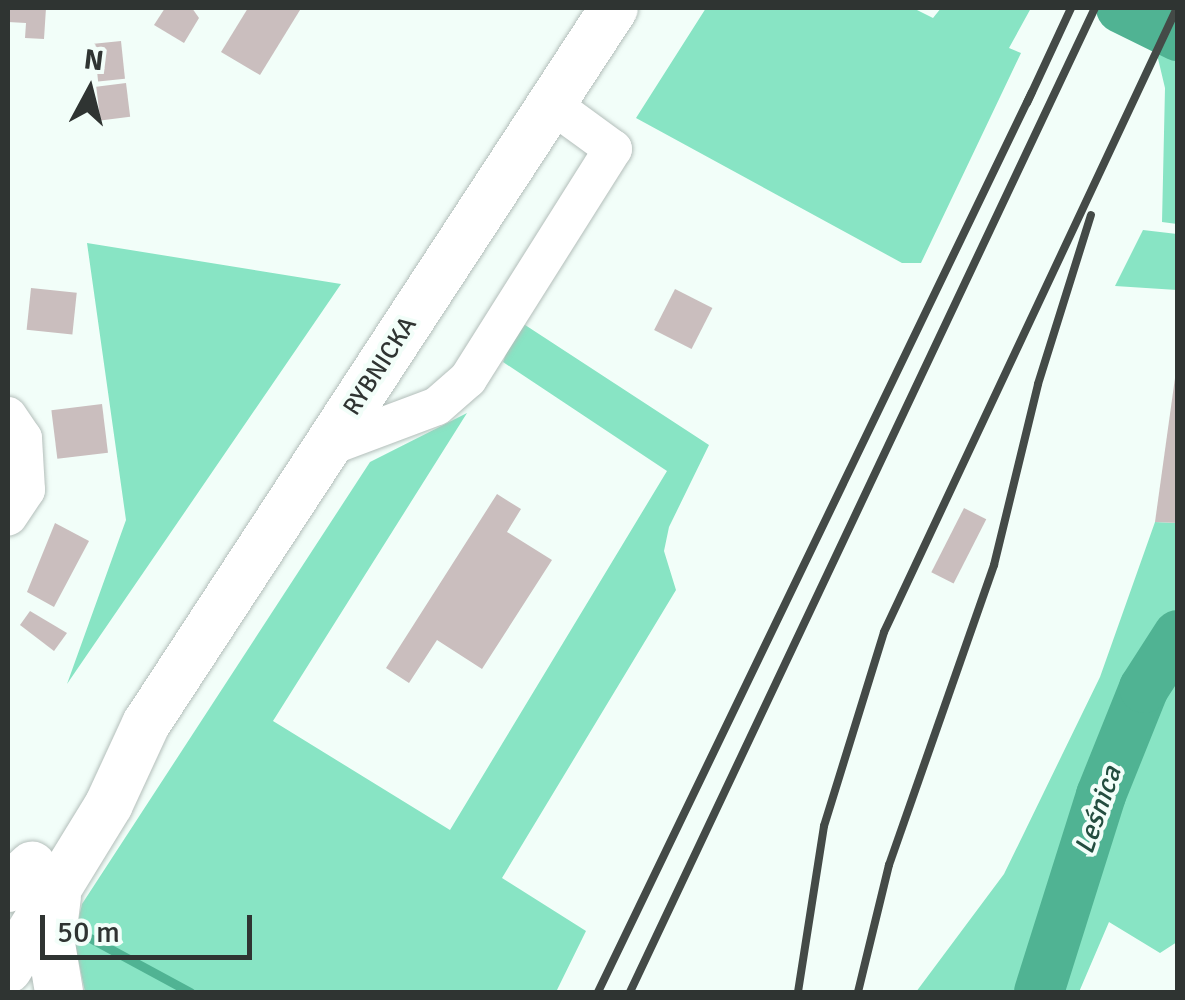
<!DOCTYPE html>
<meta charset="utf-8">
<style>
body{margin:0}
#map{position:relative;width:1185px;height:1000px;overflow:hidden;background:#f2fef9;font-family:Signika,sans-serif}
div>[style]{position:absolute}
[style*='--x']{left:calc(var(--x)*1px);top:calc(var(--y)*1px);width:calc(var(--w)*1px);rotate:calc(var(--a)*1deg)}
.green>*{inset:0;background:#88e4c4}
.stream>*{height:9px;margin:-4.5px;padding:0 4.5px;transform-origin:4.5px;border-radius:4.5px;background:#50b393}
.river>*{height:50px;margin:-25px;padding:0 25px;transform-origin:25px;border-radius:25px;background:#50b393}
.building>*{inset:0;background:#cabebe;transform-origin:0 0}
.roads{filter:drop-shadow(0 0 2px #b3beba) drop-shadow(0 0 2px #b3beba)}
.minor>*{height:38px;margin:-19px;padding:0 19px;transform-origin:19px;border-radius:19px;background:#fff}
.major>*{height:48px;margin:-24px;padding:0 24px;transform-origin:24px;border-radius:24px;background:#fff}
.rail>*{height:8px;margin:-4px;padding:0 4px;transform-origin:4px;border-radius:4px;background:#444a47}
span{translate:-50% -50%;white-space:nowrap;text-align:center;line-height:1.15;-webkit-text-stroke:8px #f2fef9;paint-order:stroke}
.street-label{font-size:25px;color:#2f3432}
.water-label{font-size:28px;color:#234d3f;font-style:italic}
.frame{position:absolute;inset:0;border:10px solid #2f3432;pointer-events:none}
.north{position:absolute;left:40px;top:40px;width:100px;height:100px;-webkit-text-stroke:8px #f2fef9;paint-order:stroke;rotate:7deg;font-size:28px;font-weight:700;line-height:40px;text-align:center;color:#2f3432}
.north::after{content:'';display:block;margin:auto;width:35px;height:45px;background:#2f3432;clip-path:polygon(50% 0,100% 100%,50% 72%,0 100%)}
.scale{position:absolute;left:40px;top:915px;width:212px;height:45px;box-sizing:border-box;border:5px solid #2f3432;border-top:0;padding-left:12px;font-size:30px;line-height:35px;white-space:nowrap;color:#2f3432;-webkit-text-stroke:8px #f2fef9;paint-order:stroke}
</style>
<div id="map">
<div class="green">
<div style="clip-path:polygon(706px 8px,913px 8px,933px 18px,941px 8px,1031px 8px,1009px 48px,1021px 53px,921px 263px,902px 263px,636px 118px)"></div>
<div style="clip-path:polygon(1146px 8px,1177px 8px,1177px 224px,1162px 222px,1165px 88px)"></div>
<div style="clip-path:polygon(1143px 230px,1177px 234px,1177px 290px,1115px 286px)"></div>
<div style="clip-path:polygon(87px 243px,341px 284px,67px 684px,126px 520px)"></div>
<div style="clip-path:polygon(519px 321px,709px 445px,669px 527px,664px 551px,676px 590px,502px 878px,586px 931px,556px 992px,85px 992px,74px 939px,82px 904px,370px 462px,467px 413px,273px 721px,450px 830px,667px 471px,503px 362px)"></div>
<div style="clip-path:polygon(1155px 522px,1177px 523px,1177px 942px,1160px 953px,1109px 922px,1079px 992px,916px 992px,1004px 874px,1100px 677px)"></div>
</div>
<div class="stream">
<div style="--x:90;--y:938;--w:114;--a:28.4"></div>
</div>
<div class="river">
<div style="--x:1121;--y:8;--w:64;--a:26.2"></div>
<div style="--x:1039;--y:992;--w:207;--a:-72.5"></div>
<div style="--x:1101;--y:795;--w:115;--a:-68.1"></div>
<div style="--x:1144;--y:688;--w:63;--a:-57.3"></div>
</div>
<div class="building">
<div style="clip-path:polygon(8px 8px,46px 8px,44px 39px,25px 38px,26px 23px,8px 22px)"></div>
<div style="clip-path:polygon(165px 8px,192px 8px,199px 18px,184px 43px,154px 25px)"></div>
<div style="clip-path:polygon(248px 8px,300px 10px,260px 75px,221px 52px)"></div>
<div style="left:121px;top:41px;width:38px;height:27px;rotate:84deg"></div>
<div style="left:126px;top:83px;width:34px;height:30px;rotate:83deg"></div>
<div style="left:31px;top:288px;width:46px;height:42px;rotate:6deg"></div>
<div style="left:675px;top:289px;width:42px;height:46px;rotate:27deg"></div>
<div style="clip-path:polygon(1175px 378px,1178px 378px,1178px 523px,1155px 522px)"></div>
<div style="left:102px;top:404px;width:49px;height:51px;rotate:83deg"></div>
<div style="clip-path:polygon(497px 494px,521px 509px,507px 532px,552px 560px,482px 669px,437px 640px,409px 683px,386px 668px)"></div>
<div style="left:964px;top:508px;width:25px;height:72px;rotate:27deg"></div>
<div style="clip-path:polygon(55px 523px,89px 541px,54px 607px,27px 592px)"></div>
<div style="clip-path:polygon(30px 611px,67px 633px,54px 651px,20px 625px)"></div>
</div>
<div class="roads">
<div class="minor">
<div style="--x:8;--y:416;--w:27;--a:56"></div>
<div style="--x:23;--y:438;--w:52;--a:86.7"></div>
<div style="--x:26;--y:490;--w:32;--a:124"></div>
<div style="--x:328;--y:447;--w:116;--a:-20.6"></div>
<div style="--x:437;--y:406;--w:41;--a:-41.1"></div>
<div style="--x:468;--y:379;--w:272;--a:-57.8"></div>
<div style="--x:613;--y:149;--w:77;--a:-144"></div>
</div>
<div class="major">
<div style="--x:8;--y:888;--w:33;--a:-43"></div>
<div style="--x:57;--y:896;--w:48;--a:97.1"></div>
<div style="--x:51;--y:944;--w:49;--a:80.5"></div>
<div style="--x:8;--y:969;--w:193;--a:-58.5"></div>
<div style="--x:109;--y:804;--w:88;--a:-65.2"></div>
<div style="--x:146;--y:724;--w:855;--a:-56.83"></div>
</div>
</div>
<div class="rail">
<div style="--x:1027;--y:103;--w:105;--a:-65.1"></div>
<div style="--x:598;--y:992;--w:999;--a:-64.26"></div>
<div style="--x:630;--y:992;--w:1088;--a:-64.71"></div>
<div style="--x:798;--y:992;--w:168;--a:-81.1"></div>
<div style="--x:824;--y:826;--w:203;--a:-72.8"></div>
<div style="--x:884;--y:632;--w:689;--a:-64.85"></div>
<div style="--x:858;--y:992;--w:131;--a:-76.3"></div>
<div style="--x:889;--y:865;--w:318;--a:-70.7"></div>
<div style="--x:994;--y:565;--w:186;--a:-76.3"></div>
<div style="--x:1038;--y:384;--w:177;--a:-72.6"></div>
</div>
<div class="street-label">
<span style="left:380px;top:366px;rotate:-57deg">RYBNICKA</span>
</div>
<div class="water-label">
<span style="left:1098px;top:810px;rotate:-71deg">Leśnica</span>
</div>
<div class="frame"></div>
<div class="north">N</div>
<div class="scale">50 m</div>
</div>
